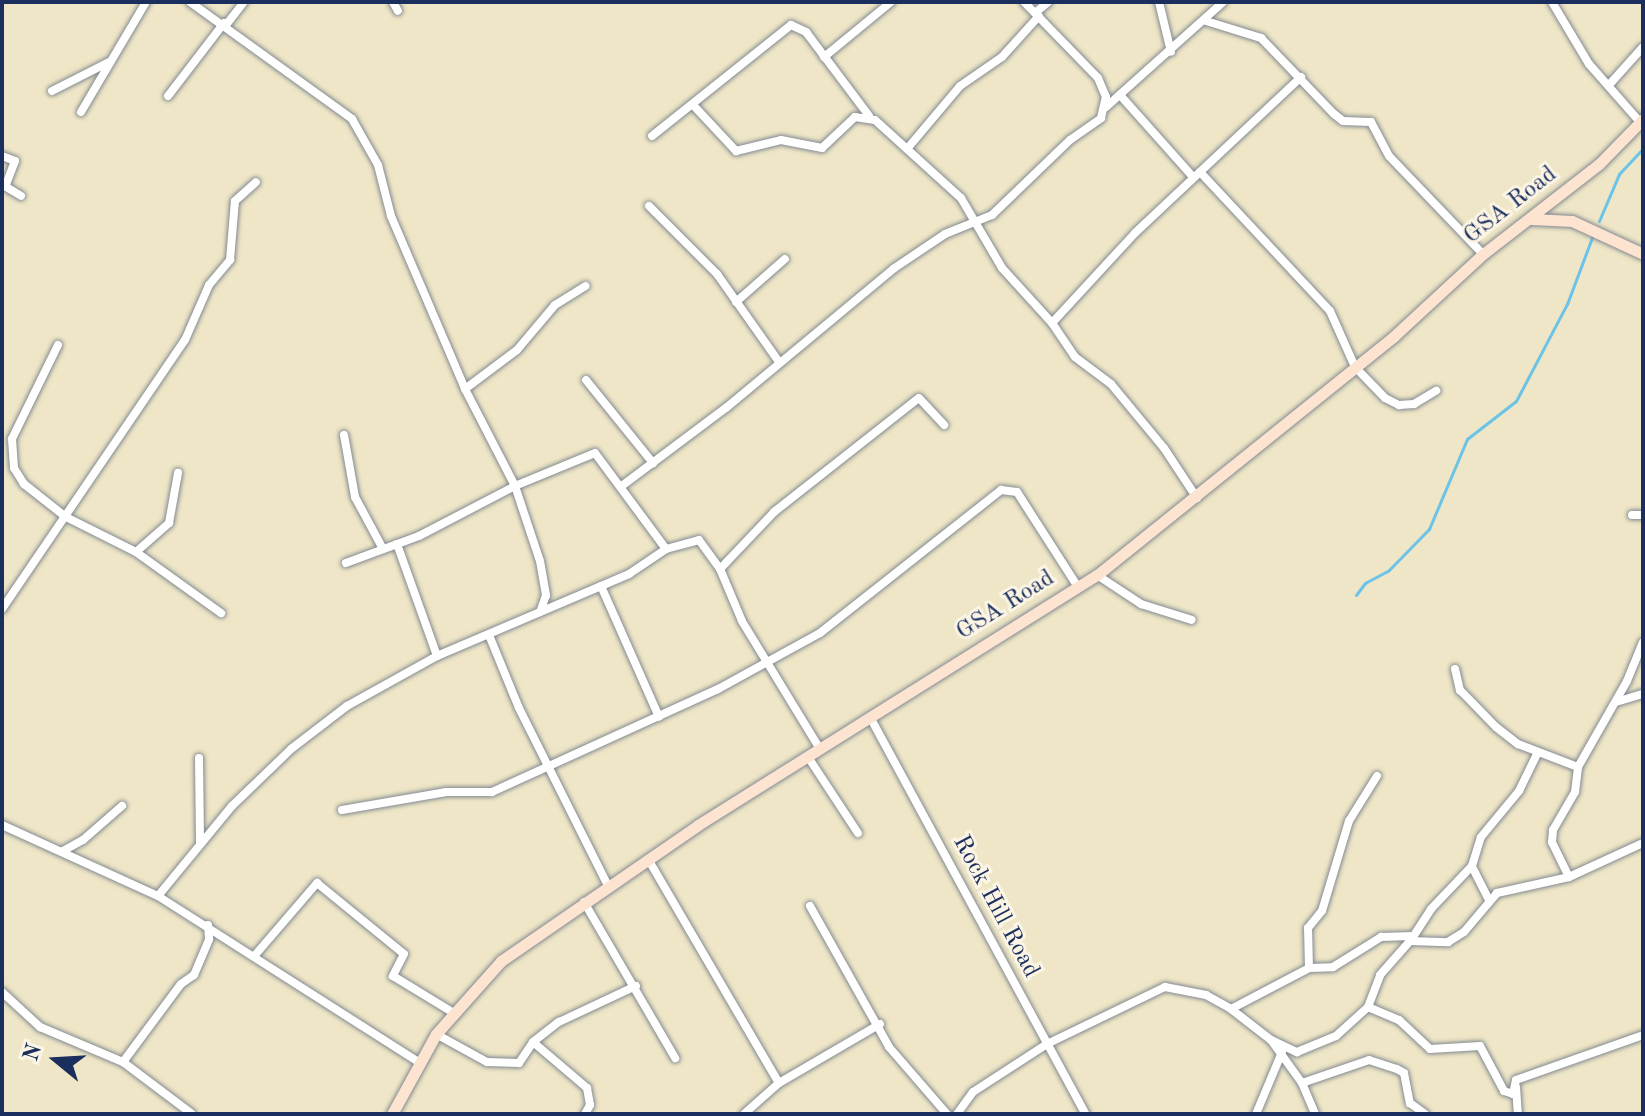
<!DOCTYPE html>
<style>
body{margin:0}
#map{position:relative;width:1645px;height:1116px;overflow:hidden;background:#eee6c6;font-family:"Old Standard TT",serif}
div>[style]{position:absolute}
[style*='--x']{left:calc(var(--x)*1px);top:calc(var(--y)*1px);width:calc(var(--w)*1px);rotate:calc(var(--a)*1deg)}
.stream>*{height:3px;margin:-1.5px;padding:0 1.5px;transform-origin:1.5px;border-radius:1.5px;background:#6bc3e8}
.roads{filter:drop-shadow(0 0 2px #848a92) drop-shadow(0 0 2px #848a92)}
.street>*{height:8px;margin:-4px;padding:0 4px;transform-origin:4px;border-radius:4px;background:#fff}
.secondary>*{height:11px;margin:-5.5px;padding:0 5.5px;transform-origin:5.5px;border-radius:5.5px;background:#fde4d1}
span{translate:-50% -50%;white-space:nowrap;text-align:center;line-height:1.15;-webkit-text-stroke:6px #fcf5e5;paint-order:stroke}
.street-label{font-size:24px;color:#1b2f5e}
.frame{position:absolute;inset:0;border:4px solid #1b2f5e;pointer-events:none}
.north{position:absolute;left:16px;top:1020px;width:80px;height:80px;-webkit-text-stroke:6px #fcf5e5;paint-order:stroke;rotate:288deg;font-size:22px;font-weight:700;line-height:32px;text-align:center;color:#1b2f5e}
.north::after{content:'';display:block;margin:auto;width:28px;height:36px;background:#1b2f5e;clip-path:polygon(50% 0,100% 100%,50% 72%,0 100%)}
</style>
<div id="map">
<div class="stream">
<div style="--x:1599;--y:221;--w:51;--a:-66.9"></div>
<div style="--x:1619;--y:174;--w:35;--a:-47"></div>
<div style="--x:1356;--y:595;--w:15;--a:-53"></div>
<div style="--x:1365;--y:583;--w:26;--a:-28"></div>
<div style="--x:1388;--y:571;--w:59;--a:-45.7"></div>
<div style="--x:1429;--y:529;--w:98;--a:-67.1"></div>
<div style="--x:1467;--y:439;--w:62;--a:-37.8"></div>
<div style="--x:1516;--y:401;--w:110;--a:-62.3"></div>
<div style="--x:1567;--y:304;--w:74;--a:-69.4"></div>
</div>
<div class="roads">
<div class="street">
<div style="--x:190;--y:2;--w:200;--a:35.8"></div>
<div style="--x:352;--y:119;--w:53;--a:60.5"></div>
<div style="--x:378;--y:165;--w:53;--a:75.7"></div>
<div style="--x:391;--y:216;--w:188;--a:66.8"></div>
<div style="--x:465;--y:389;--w:109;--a:62.7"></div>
<div style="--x:515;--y:486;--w:79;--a:71.6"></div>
<div style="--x:540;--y:561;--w:35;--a:80"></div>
<div style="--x:546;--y:595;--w:18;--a:109"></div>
<div style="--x:393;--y:2;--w:10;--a:61"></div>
<div style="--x:1159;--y:2;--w:51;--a:76.5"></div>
<div style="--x:1552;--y:2;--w:72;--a:59.2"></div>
<div style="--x:1589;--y:64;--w:77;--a:48.7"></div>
<div style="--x:1035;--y:13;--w:17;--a:-40"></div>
<div style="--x:1206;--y:21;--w:58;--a:17.2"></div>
<div style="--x:1261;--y:38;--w:105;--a:46.2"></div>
<div style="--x:1334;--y:114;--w:11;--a:38"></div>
<div style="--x:1343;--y:121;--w:28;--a:2"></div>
<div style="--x:1371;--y:122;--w:38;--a:62"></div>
<div style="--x:1389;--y:156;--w:136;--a:46.2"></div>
<div style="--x:226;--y:25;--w:29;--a:-52"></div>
<div style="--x:824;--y:57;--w:87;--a:-39.4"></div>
<div style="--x:1609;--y:85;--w:51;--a:-48.2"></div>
<div style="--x:52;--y:91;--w:64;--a:-27"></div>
<div style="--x:1120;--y:95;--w:110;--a:48.3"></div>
<div style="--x:168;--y:96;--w:92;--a:-52.5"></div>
<div style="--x:694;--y:106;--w:62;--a:47"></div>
<div style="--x:736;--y:151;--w:46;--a:-13.7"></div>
<div style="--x:781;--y:140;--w:42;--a:11"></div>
<div style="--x:822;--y:148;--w:45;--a:-43.2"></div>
<div style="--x:855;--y:117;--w:20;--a:9"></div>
<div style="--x:875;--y:120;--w:116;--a:42.2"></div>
<div style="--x:961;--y:198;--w:81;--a:59.6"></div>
<div style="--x:1002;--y:268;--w:74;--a:47.7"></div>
<div style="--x:1052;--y:323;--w:122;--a:-47.3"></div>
<div style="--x:1135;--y:233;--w:228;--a:-43.2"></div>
<div style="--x:1106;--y:107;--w:157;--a:-41.9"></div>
<div style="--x:81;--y:112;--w:128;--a:-59.4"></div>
<div style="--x:652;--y:136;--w:178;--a:-38.6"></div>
<div style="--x:791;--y:25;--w:17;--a:25"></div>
<div style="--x:806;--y:32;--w:105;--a:53.1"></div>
<div style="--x:907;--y:149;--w:82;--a:-49.9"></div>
<div style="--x:960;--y:86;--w:51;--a:-34.6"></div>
<div style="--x:1002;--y:57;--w:55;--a:-47.9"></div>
<div style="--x:2;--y:156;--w:14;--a:21"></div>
<div style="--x:15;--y:161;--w:26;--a:111"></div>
<div style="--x:1200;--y:172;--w:190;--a:46.9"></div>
<div style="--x:1330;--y:311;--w:61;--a:65.9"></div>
<div style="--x:1355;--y:367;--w:43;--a:45.9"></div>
<div style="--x:1385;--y:398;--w:16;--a:27"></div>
<div style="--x:1399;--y:405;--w:15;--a:-4"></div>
<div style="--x:1414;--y:404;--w:26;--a:-31"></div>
<div style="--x:3;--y:185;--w:21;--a:31"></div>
<div style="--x:649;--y:206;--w:96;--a:45"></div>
<div style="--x:717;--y:274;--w:108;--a:54.8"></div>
<div style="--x:736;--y:302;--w:65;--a:-41.3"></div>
<div style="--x:1052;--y:323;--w:41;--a:55.9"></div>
<div style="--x:1075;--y:357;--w:45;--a:36.9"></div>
<div style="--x:1111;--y:384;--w:83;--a:50.4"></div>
<div style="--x:1164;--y:448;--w:60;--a:56.6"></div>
<div style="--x:58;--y:345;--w:105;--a:116.1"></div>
<div style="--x:12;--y:439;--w:29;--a:86"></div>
<div style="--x:14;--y:468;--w:19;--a:58"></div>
<div style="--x:24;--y:484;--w:53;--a:38.2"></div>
<div style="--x:66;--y:517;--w:78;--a:26.6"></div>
<div style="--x:136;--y:552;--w:44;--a:-41.3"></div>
<div style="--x:169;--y:523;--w:51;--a:-79.8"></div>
<div style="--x:586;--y:380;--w:107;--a:51.1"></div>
<div style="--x:465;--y:389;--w:65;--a:-36.9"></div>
<div style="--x:517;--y:350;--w:59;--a:-49.8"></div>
<div style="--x:555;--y:305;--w:36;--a:-32"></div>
<div style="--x:344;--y:435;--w:63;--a:79.9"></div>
<div style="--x:355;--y:497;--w:59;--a:61.7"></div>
<div style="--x:623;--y:485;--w:130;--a:-36.9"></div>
<div style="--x:727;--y:407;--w:216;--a:-39.7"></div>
<div style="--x:893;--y:269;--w:63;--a:-33.9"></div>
<div style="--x:945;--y:234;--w:51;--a:-22"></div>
<div style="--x:992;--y:215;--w:108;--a:-43.9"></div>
<div style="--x:1070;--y:140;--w:38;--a:-35"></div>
<div style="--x:1101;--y:118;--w:22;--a:-77"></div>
<div style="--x:1106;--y:97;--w:21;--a:-113"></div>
<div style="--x:1098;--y:78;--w:106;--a:-134.2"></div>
<div style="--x:1632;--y:515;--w:11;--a:0"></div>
<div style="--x:397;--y:544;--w:119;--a:70.3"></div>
<div style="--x:666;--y:549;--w:34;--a:-15"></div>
<div style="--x:699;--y:540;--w:36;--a:54"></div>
<div style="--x:136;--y:552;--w:105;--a:35.7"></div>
<div style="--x:1097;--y:575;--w:53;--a:33.4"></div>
<div style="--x:1141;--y:604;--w:53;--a:17.4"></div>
<div style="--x:601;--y:586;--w:143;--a:66.1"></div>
<div style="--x:2;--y:609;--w:325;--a:-55.8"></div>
<div style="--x:185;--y:340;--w:60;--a:-66.4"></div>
<div style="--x:209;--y:285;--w:33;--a:-50"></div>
<div style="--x:230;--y:260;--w:59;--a:-85.2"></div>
<div style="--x:235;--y:201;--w:28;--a:-42"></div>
<div style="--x:489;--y:635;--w:79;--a:67.7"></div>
<div style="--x:519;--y:708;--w:199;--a:63.4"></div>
<div style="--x:1455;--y:669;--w:22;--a:77"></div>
<div style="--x:1460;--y:690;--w:52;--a:45.8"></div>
<div style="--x:1496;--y:727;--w:28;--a:38"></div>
<div style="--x:1518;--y:744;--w:64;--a:21"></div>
<div style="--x:1616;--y:702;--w:28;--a:-17"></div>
<div style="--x:870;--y:717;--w:452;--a:61.5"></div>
<div style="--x:820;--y:749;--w:150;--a:-121.4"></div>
<div style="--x:742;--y:621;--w:56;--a:-112.9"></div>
<div style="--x:720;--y:569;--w:79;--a:-46.5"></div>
<div style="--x:774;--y:512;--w:184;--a:-38.2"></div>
<div style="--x:919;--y:398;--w:37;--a:47"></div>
<div style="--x:808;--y:757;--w:91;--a:56.7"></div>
<div style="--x:199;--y:758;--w:85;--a:89.3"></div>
<div style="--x:342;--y:810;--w:106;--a:-9.8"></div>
<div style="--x:446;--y:792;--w:46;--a:0"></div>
<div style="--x:492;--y:792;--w:248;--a:-24.5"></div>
<div style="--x:718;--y:689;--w:116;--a:-28.8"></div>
<div style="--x:820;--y:633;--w:231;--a:-38.3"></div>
<div style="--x:1001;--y:490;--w:16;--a:7"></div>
<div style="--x:1017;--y:492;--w:113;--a:57.3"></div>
<div style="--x:2;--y:825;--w:171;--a:24.5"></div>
<div style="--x:158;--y:896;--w:311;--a:32.5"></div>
<div style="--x:63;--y:851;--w:23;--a:-29"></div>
<div style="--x:83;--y:840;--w:52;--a:-41.1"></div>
<div style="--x:648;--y:859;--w:259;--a:59.7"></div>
<div style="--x:779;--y:1083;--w:117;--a:-30.3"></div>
<div style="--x:1569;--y:877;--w:81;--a:-24.7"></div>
<div style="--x:158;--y:896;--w:117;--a:-50.6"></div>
<div style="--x:232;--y:806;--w:82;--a:-44"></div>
<div style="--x:291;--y:749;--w:71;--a:-37.5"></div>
<div style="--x:347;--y:706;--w:103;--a:-29.1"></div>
<div style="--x:437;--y:656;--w:209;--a:-23.1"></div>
<div style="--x:629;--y:574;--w:45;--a:-34"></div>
<div style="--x:666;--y:549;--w:119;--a:-126.5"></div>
<div style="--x:595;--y:453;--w:87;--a:157.6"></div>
<div style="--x:515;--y:486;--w:108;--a:152.5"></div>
<div style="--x:419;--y:536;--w:78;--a:159.7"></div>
<div style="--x:1489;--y:900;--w:38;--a:-117"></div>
<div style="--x:1472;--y:866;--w:30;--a:-73"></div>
<div style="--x:1481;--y:837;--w:60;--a:-50.4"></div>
<div style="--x:1519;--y:791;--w:43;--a:-64"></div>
<div style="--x:584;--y:902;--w:181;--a:59.7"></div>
<div style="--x:810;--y:906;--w:162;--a:60.7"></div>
<div style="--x:889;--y:1047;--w:89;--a:49.1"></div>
<div style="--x:1411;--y:940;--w:37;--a:-57"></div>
<div style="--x:1431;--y:909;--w:59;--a:-46.4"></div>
<div style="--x:256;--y:954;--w:94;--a:-49.3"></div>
<div style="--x:317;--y:883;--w:112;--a:39.2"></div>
<div style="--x:404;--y:954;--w:25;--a:117"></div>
<div style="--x:393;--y:976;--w:69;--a:31.4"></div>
<div style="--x:1309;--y:968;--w:24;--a:-2"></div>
<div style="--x:1333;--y:967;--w:57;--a:-32"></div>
<div style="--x:1381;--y:937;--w:32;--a:-2"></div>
<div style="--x:2;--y:992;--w:52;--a:42.6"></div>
<div style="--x:40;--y:1027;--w:90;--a:22.9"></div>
<div style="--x:123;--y:1062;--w:86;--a:37"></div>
<div style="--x:1368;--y:1007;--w:34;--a:23"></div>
<div style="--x:1399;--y:1020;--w:42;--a:43.1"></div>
<div style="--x:1430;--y:1049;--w:50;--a:-3.4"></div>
<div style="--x:1480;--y:1046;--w:51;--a:61.9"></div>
<div style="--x:1504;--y:1091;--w:9;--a:18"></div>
<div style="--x:1513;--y:1094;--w:14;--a:-78"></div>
<div style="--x:1516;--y:1080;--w:135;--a:-19.5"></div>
<div style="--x:1231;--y:1009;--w:88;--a:-27.7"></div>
<div style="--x:1309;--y:968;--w:40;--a:-91.4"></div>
<div style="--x:1308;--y:928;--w:22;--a:-51"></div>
<div style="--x:1322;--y:911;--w:94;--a:-73.3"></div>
<div style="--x:1349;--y:821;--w:53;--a:-58.1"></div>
<div style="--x:436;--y:1034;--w:58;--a:28.8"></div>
<div style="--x:487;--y:1062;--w:32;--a:2"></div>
<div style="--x:519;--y:1063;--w:25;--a:-56"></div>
<div style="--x:533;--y:1042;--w:33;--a:-38"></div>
<div style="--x:559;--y:1022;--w:85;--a:-25.1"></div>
<div style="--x:1271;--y:1040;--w:29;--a:25"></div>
<div style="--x:1297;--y:1052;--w:42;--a:-22.3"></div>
<div style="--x:1336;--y:1036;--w:43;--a:-42.2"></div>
<div style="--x:1368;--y:1007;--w:34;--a:-69"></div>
<div style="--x:1380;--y:975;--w:45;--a:-48.6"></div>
<div style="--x:1410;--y:941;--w:38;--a:2"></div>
<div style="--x:1448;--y:942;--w:19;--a:-32"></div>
<div style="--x:1464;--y:932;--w:51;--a:-49.8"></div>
<div style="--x:1497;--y:893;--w:74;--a:-12.5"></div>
<div style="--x:1569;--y:877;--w:39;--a:-116"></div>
<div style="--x:1552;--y:842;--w:12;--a:-85"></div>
<div style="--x:1553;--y:830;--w:44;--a:-59.9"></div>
<div style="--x:1575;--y:792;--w:25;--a:-83"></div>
<div style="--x:1578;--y:767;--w:99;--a:-60.3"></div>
<div style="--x:1627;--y:681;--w:42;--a:-67.7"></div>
<div style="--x:533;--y:1042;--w:71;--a:40.4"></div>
<div style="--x:587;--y:1088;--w:17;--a:80"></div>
<div style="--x:590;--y:1105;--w:10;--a:119"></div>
<div style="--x:123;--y:1062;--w:97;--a:-53.4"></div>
<div style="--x:181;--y:984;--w:16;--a:-35"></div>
<div style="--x:194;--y:975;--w:39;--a:-67"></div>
<div style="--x:209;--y:939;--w:14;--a:-94"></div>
<div style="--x:1302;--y:1083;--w:34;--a:67"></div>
<div style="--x:1516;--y:1087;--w:27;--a:86"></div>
<div style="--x:744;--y:1114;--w:47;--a:-41.5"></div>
<div style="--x:957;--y:1114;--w:27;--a:-54"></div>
<div style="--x:973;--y:1092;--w:88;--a:-33"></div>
<div style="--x:1047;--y:1044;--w:131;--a:-25.8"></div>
<div style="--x:1165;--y:987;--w:42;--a:11"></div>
<div style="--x:1206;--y:995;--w:29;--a:29"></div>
<div style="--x:1231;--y:1009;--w:51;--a:37.8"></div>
<div style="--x:1271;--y:1040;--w:53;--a:54.2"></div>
<div style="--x:1302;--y:1083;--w:71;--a:-18.9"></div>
<div style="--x:1369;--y:1060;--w:29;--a:18"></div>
<div style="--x:1397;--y:1069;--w:8;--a:30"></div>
<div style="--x:1404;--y:1073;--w:31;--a:79"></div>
<div style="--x:1410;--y:1103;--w:19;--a:36"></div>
<div style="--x:1256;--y:1114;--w:67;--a:-67.2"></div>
</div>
<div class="secondary">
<div style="--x:1532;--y:219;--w:40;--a:2.9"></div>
<div style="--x:1572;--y:221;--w:78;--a:24.9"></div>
<div style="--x:392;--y:1114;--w:91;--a:-61.2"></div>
<div style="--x:436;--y:1034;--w:98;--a:-48.3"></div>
<div style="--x:501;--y:961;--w:239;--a:-34.6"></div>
<div style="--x:698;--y:825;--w:471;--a:-32.1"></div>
<div style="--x:1097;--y:575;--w:380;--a:-38.8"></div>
<div style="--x:1393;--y:337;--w:122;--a:-42.7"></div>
<div style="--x:1483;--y:254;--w:147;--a:-37.8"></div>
<div style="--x:1599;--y:164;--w:63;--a:-45.6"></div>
</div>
</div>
<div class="street-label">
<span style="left:1511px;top:206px;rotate:-38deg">GSA Road</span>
<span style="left:1006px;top:606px;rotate:-32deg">GSA Road</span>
<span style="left:995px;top:907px;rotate:62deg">Rock Hill Road</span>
</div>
<div class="frame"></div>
<div class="north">N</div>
</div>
